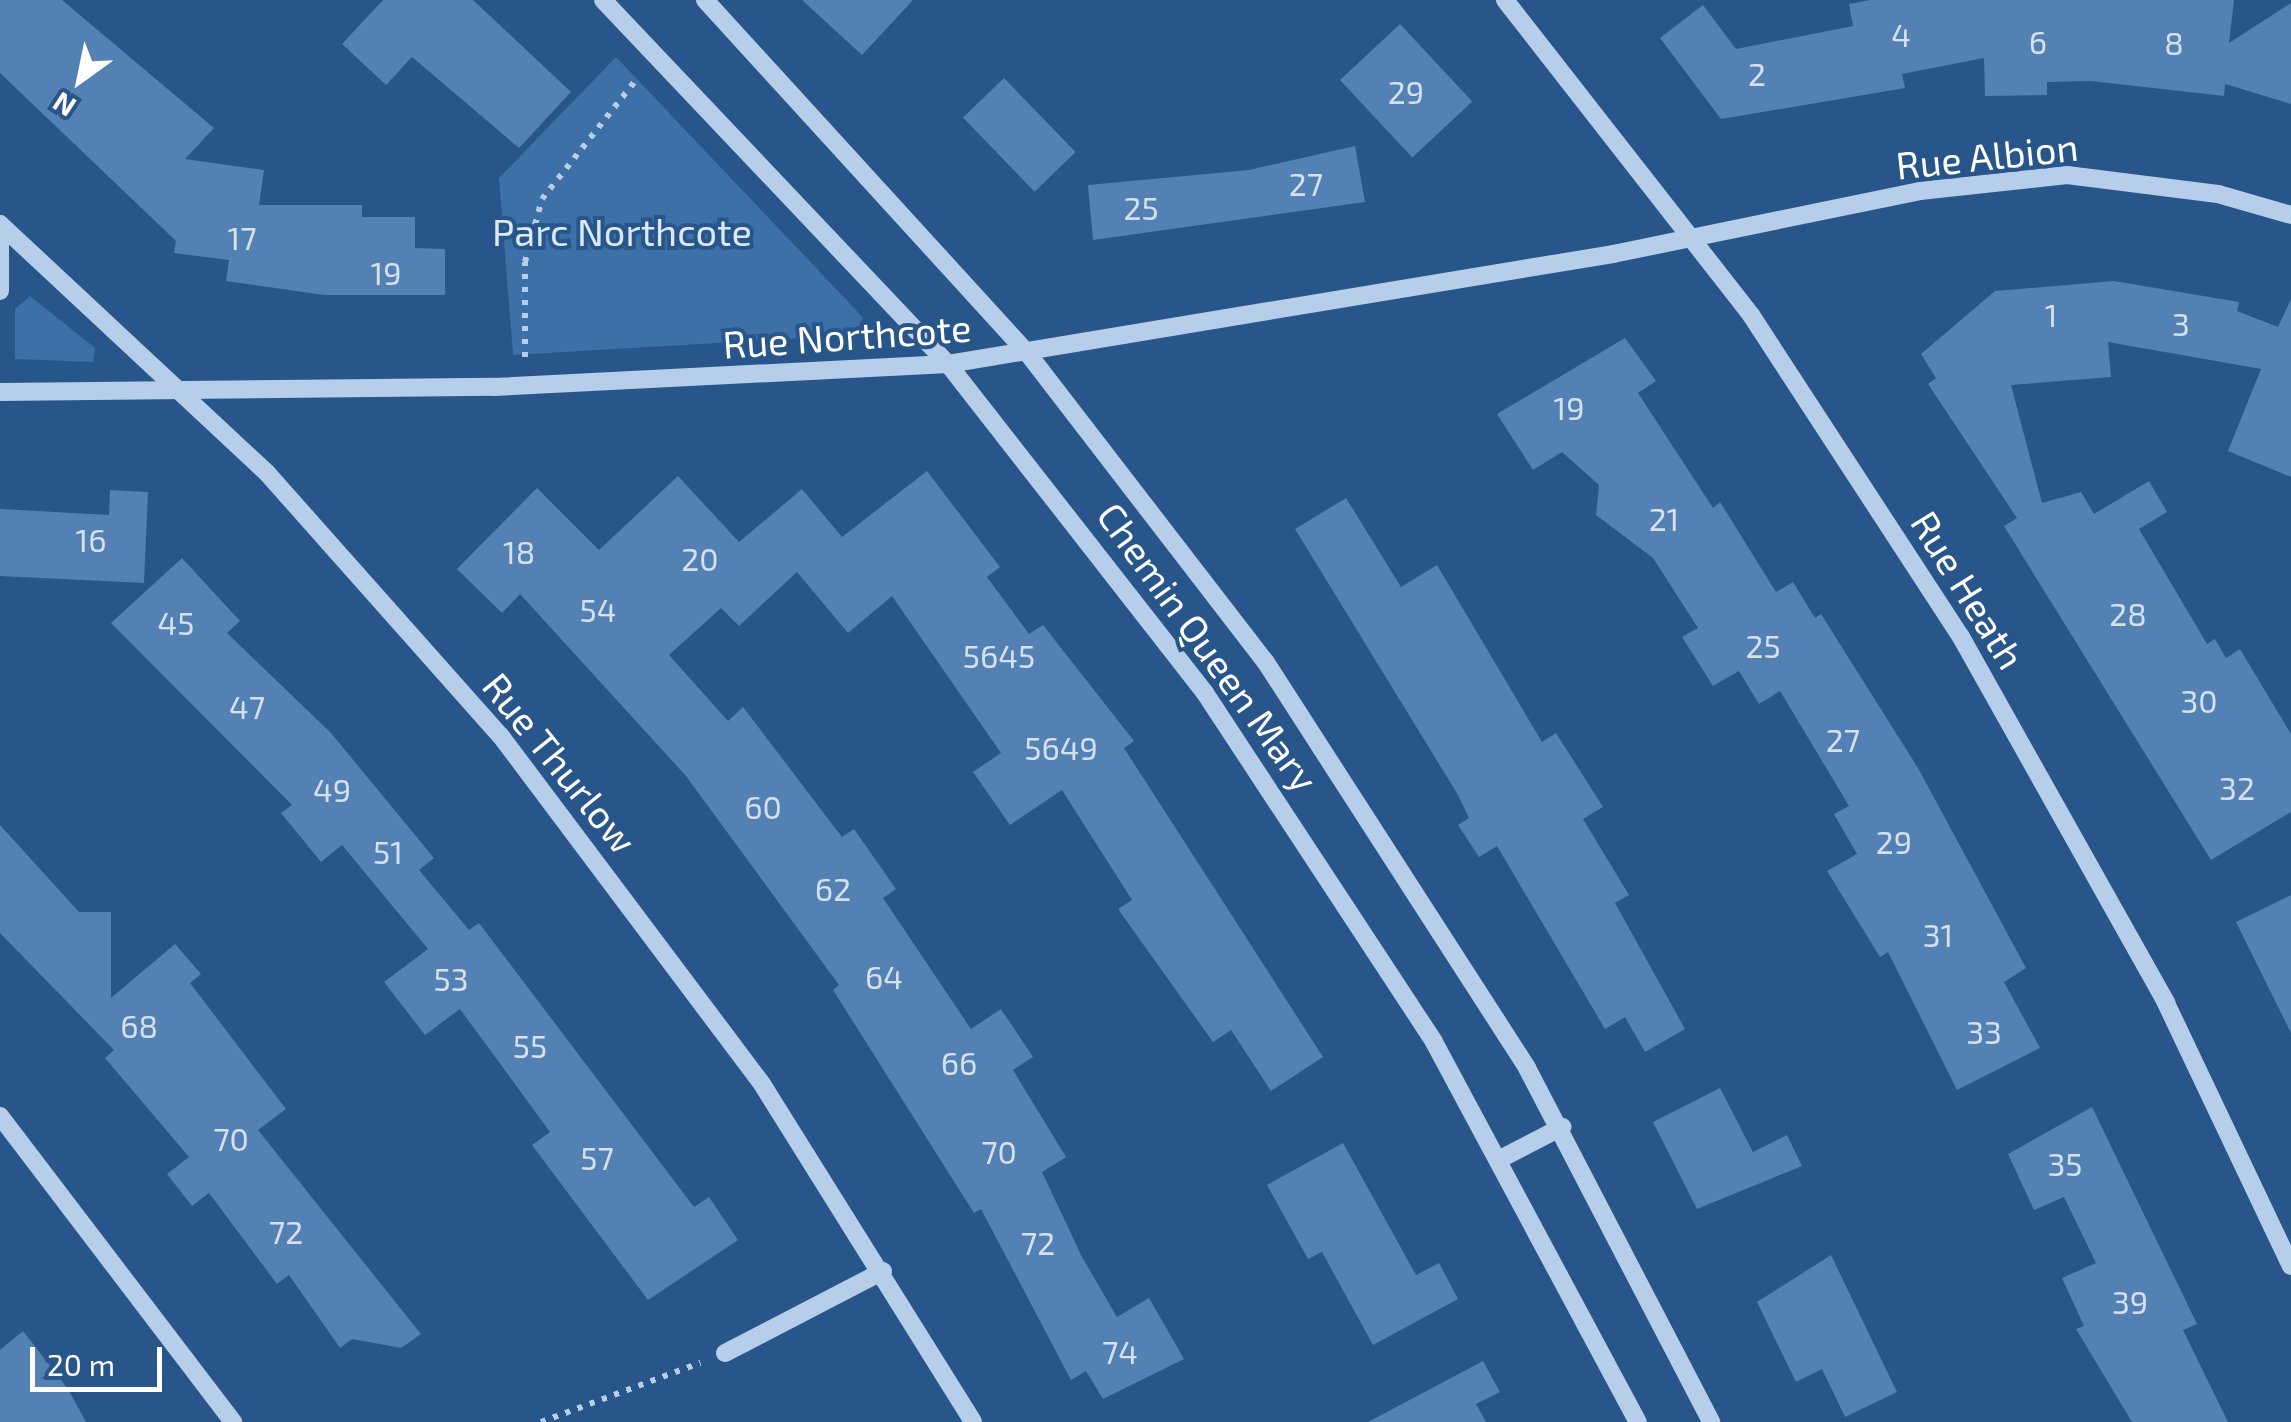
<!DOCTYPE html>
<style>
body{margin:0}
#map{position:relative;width:2291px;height:1422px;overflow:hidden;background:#28558a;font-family:"Exo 2",sans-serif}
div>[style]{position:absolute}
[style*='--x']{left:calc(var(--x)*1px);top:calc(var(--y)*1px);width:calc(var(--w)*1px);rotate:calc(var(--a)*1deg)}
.green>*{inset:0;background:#3c70a7}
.building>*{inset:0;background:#5481b3;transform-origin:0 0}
.path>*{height:6px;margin-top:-3px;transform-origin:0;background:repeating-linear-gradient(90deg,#b6cee9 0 5px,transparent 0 13px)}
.minor>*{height:18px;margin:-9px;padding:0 9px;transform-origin:9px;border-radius:9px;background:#b6cee9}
span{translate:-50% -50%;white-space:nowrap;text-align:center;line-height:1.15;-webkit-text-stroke:8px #28558a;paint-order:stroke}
.number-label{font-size:32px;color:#d4e0ec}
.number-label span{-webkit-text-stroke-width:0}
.street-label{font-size:38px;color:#fff}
.park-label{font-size:38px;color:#dae8f7}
.north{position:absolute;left:30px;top:30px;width:100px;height:100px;-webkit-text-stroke:8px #28558a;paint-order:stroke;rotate:213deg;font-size:28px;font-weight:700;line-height:40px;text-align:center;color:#fff}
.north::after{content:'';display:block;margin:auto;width:35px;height:45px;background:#fff;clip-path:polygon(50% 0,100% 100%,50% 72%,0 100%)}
.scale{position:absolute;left:30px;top:1347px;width:132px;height:45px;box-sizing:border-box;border:5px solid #fff;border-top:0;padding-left:12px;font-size:30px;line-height:35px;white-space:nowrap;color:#fff;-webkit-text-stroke:8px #28558a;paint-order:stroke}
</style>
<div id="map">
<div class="green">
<div style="clip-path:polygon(616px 57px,856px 310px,863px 318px,855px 335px,513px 355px,499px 178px)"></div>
<div style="clip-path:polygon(30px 296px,95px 348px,93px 362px,15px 359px,15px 309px)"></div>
</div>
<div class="building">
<div style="clip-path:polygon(0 0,62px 0,214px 128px,185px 159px,264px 170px,259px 205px,362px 205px,362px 217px,415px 217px,415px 248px,445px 249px,445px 295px,324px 295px,226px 281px,229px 260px,174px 253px,176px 241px,0 73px)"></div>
<div style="clip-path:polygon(383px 0,473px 0,571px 92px,519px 148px,412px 57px,386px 85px,342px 44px)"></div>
<div style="clip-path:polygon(802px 0,913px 0,862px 55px)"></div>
<div style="clip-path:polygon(1870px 0,2234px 0,2229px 43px,2291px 3px,2291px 104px,2225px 84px,2224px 96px,2091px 81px,2047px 82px,2047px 95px,1985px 96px,1984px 58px,1902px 74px,1905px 88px,1721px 119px,1660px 38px,1703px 5px,1736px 49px,1853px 26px,1849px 4px)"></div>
<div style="left:1400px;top:24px;width:106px;height:82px;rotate:47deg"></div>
<div style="left:1004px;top:78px;width:103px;height:57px;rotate:46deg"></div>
<div style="clip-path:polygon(1355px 146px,1365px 202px,1093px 240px,1088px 185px,1249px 170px)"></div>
<div style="clip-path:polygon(2114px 281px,2239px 302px,2237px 311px,2278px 327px,2291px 299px,2291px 477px,2228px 451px,2261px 369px,2108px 342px,2111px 377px,2011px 385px,2042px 503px,2081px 492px,2094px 514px,2149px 481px,2167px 512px,2139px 529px,2207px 644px,2215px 639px,2226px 658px,2240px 649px,2291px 734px,2291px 812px,2211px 860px,2004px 526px,2017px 518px,1928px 384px,1936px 378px,1921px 354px,1995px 291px)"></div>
<div style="clip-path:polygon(1625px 338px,1656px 381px,1638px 393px,1713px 508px,1720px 502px,1776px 592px,1793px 582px,1815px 618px,1821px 614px,1918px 768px,2026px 968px,2004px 982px,2040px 1048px,1957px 1090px,1888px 952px,1880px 957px,1827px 871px,1857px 854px,1834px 814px,1849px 806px,1780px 691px,1759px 704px,1739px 671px,1713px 686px,1682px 637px,1698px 628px,1653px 558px,1596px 515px,1599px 485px,1562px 452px,1533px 470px,1497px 414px)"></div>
<div style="clip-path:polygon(927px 471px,1000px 567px,987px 577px,1029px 634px,1043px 625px,1134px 741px,1124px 748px,1323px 1057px,1271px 1091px,1231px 1030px,1213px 1042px,1118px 909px,1132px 900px,1062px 790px,1010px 825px,973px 772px,1001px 753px,892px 596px,848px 633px,797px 572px,739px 626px,721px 608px,669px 655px,728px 721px,743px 707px,842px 837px,854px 829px,896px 889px,883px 898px,971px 1029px,1001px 1009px,1033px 1057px,1013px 1070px,1066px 1157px,1042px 1172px,1082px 1257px,1117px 1317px,1149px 1298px,1184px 1359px,1103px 1399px,1086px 1371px,1071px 1380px,981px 1209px,974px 1213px,833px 990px,839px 985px,686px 776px,520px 594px,502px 613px,457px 569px,537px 488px,599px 550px,678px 476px,739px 542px,802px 489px,842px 537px)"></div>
<div style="clip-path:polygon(110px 490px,148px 492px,144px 583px,0 576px,0 509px,109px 515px)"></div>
<div style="clip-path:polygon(1346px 498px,1401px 587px,1437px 565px,1542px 742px,1556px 733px,1603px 807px,1583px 819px,1629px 895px,1615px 903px,1685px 1029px,1645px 1052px,1625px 1017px,1605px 1029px,1497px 846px,1479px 857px,1458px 825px,1469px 818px,1458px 795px,1295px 529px)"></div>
<div style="clip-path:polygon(182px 558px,240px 621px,227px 633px,331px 733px,434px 858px,419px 870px,469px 930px,479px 923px,694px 1207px,709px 1197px,738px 1240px,648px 1300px,532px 1145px,550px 1132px,460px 1009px,425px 1035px,384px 982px,428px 949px,342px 845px,321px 862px,281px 813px,292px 805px,111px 623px)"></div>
<div style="clip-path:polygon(0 825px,79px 912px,111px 912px,111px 998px,175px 944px,201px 974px,190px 983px,286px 1109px,258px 1130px,421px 1334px,401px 1348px,352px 1339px,340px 1348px,289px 1275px,277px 1284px,209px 1193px,192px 1206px,167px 1174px,189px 1157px,105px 1058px,114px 1050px,0 933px)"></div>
<div style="clip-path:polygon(2291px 895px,2291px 1033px,2236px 922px)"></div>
<div style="clip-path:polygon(1720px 1088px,1753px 1152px,1787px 1135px,1802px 1166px,1697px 1209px,1653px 1122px)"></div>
<div style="clip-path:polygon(2092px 1107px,2197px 1324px,2183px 1330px,2228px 1422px,2132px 1422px,2076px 1329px,2084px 1326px,2062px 1278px,2096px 1263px,2064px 1197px,2034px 1210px,2008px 1154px)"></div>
<div style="clip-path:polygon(1343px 1143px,1416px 1275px,1439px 1263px,1458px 1299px,1373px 1345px,1322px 1252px,1308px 1259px,1267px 1185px)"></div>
<div style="clip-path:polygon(1831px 1255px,1897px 1392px,1845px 1417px,1822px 1369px,1796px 1382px,1757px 1302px)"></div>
<div style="clip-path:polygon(23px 1331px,68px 1389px,86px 1422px,0 1422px,0 1350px)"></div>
<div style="clip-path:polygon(1483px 1361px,1500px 1392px,1476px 1404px,1486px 1422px,1368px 1422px)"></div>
</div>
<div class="path">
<div style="--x:525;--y:357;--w:95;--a:-90"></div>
<div style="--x:525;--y:262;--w:65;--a:-74.9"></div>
<div style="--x:542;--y:199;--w:152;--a:-51.7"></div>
<div style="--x:541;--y:1422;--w:170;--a:-20.4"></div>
</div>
<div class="minor">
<div style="--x:603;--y:0;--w:502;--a:46.54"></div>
<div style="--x:948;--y:364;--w:417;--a:52"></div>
<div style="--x:1205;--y:693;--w:417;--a:56.7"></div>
<div style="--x:1434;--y:1042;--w:431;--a:61.8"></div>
<div style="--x:705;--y:0;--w:481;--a:47.6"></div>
<div style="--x:1029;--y:355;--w:386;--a:52.4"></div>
<div style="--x:1265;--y:661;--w:484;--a:57.2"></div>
<div style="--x:1527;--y:1068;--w:399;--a:62.5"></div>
<div style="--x:1505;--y:0;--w:400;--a:52"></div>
<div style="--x:1751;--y:315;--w:384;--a:56.9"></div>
<div style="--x:1961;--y:637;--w:420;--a:60.7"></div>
<div style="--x:2166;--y:1003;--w:291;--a:64.6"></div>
<div style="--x:0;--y:224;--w:365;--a:43"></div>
<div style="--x:267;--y:473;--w:351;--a:48.4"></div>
<div style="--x:500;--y:735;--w:436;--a:53.1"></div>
<div style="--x:762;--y:1084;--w:398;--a:58"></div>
<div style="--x:0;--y:291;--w:67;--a:-90"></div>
<div style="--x:0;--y:392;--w:494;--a:-0.6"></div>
<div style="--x:494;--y:387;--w:455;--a:-2.9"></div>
<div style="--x:948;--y:364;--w:674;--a:-9.39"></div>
<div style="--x:1613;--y:254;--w:313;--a:-11.6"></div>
<div style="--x:1920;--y:191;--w:148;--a:-6.2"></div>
<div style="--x:2067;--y:175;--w:152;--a:7.2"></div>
<div style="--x:2218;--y:194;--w:76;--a:16"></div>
<div style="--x:0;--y:1116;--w:385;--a:52.7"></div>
<div style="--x:1502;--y:1158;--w:68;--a:-27.3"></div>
<div style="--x:725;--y:1353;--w:178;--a:-27.4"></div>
</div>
<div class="number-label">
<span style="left:1901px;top:34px">4</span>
<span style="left:2038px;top:41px">6</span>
<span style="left:2174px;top:42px">8</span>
<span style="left:1757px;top:73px">2</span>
<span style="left:1406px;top:91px">29</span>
<span style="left:1306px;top:183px">27</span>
<span style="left:1141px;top:207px">25</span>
<span style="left:242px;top:237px">17</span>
<span style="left:386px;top:272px">19</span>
<span style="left:2051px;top:314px">1</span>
<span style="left:2181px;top:323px">3</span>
<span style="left:1569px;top:407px">19</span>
<span style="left:1664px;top:518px">21</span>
<span style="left:91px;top:539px">16</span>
<span style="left:519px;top:551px">18</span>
<span style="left:700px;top:558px">20</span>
<span style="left:598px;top:609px">54</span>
<span style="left:2128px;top:613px">28</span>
<span style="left:176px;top:622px">45</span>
<span style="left:1763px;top:645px">25</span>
<span style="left:999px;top:655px">5645</span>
<span style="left:2199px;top:700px">30</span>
<span style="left:247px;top:706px">47</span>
<span style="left:1843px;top:739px">27</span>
<span style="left:1061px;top:747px">5649</span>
<span style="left:2237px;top:787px">32</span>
<span style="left:332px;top:789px">49</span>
<span style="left:763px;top:806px">60</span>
<span style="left:1894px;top:841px">29</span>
<span style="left:388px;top:851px">51</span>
<span style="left:833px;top:888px">62</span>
<span style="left:1938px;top:934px">31</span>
<span style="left:884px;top:976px">64</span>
<span style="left:451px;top:978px">53</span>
<span style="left:139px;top:1025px">68</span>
<span style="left:1984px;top:1031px">33</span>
<span style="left:530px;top:1045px">55</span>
<span style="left:959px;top:1062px">66</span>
<span style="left:231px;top:1138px">70</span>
<span style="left:999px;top:1151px">70</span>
<span style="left:597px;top:1157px">57</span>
<span style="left:2065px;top:1163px">35</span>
<span style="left:286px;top:1231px">72</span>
<span style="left:1038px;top:1242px">72</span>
<span style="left:2130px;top:1301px">39</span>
<span style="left:1120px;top:1351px">74</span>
</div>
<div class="street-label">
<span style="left:1987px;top:156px;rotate:-6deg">Rue Albion</span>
<span style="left:847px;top:336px;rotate:-4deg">Rue Northcote</span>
<span style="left:1968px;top:590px;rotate:58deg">Rue Heath</span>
<span style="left:1208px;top:647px;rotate:54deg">Chemin Queen Mary</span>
<span style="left:560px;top:763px;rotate:51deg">Rue Thurlow</span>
</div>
<div class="park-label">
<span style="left:622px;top:232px">Parc Northcote</span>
</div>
<div class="north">N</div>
<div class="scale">20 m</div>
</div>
